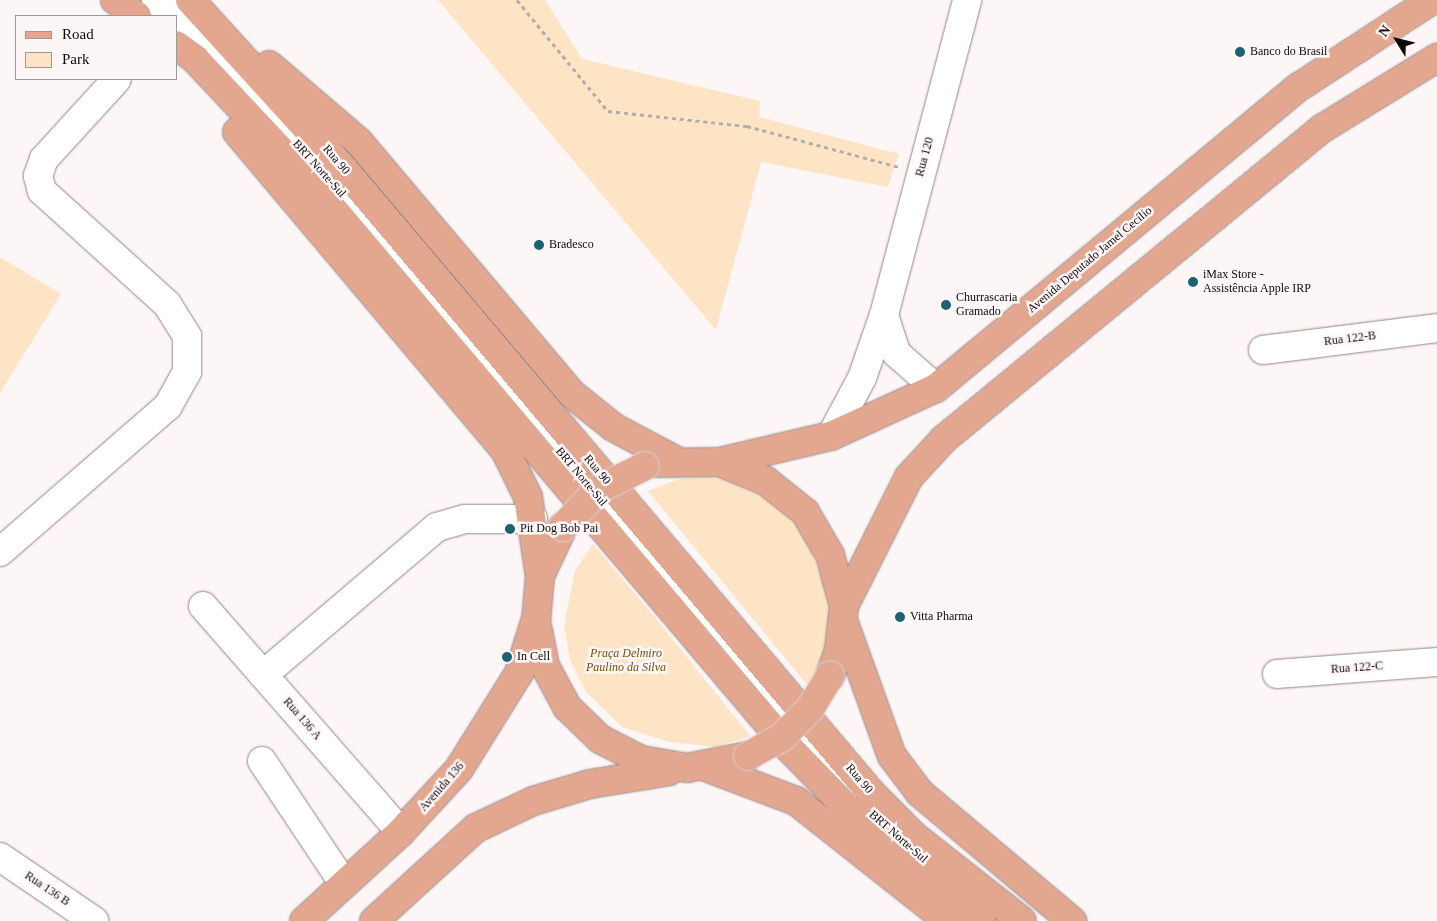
<!DOCTYPE html>
<meta charset="utf-8">
<style>
body{margin:0}
#map{position:relative;width:1437px;height:921px;overflow:hidden;background:#fdf6f7;font-family:"Times New Roman",serif}
div>[style]{position:absolute}
[style*='--x']{left:calc(var(--x)*1px);top:calc(var(--y)*1px);width:calc(var(--w)*1px);rotate:calc(var(--a)*1deg)}
.green>*{inset:0;background:#fde4c5}
.path>*{height:3px;margin-top:-1.5px;transform-origin:0;background:repeating-linear-gradient(90deg,#b2acac 0 4px,transparent 0 8px)}
.roads{filter:drop-shadow(0 0 1px #948586) drop-shadow(0 0 1px #948586)}
.minor>*{height:28px;margin:-14px;padding:0 14px;transform-origin:14px;border-radius:14px;background:#fff}
.major>*{height:28px;margin:-14px;padding:0 14px;transform-origin:14px;border-radius:14px;background:#e3a78f}
.bridges{filter:drop-shadow(0 0 1px #d4d3d3) drop-shadow(0 0 1px #d4d3d3)}
.major-bridge>*{height:28px;margin:-14px;padding:0 14px;transform-origin:14px;border-radius:14px;background:#e3a78f}
.dots>*{width:14px;height:14px;translate:-50% -50%;box-sizing:border-box;border:2px solid #fdf6f7;border-radius:50%}
span{translate:-50% -50%;white-space:nowrap;text-align:center;line-height:1.15;-webkit-text-stroke:5px #fdf6f7;paint-order:stroke}
.poi-label{font-size:12px;color:#0f0a0a}
.left{translate:0 -50%;text-align:left}
.street-label{font-size:12px;color:#0f0a0a}
.park-label{font-size:12px;color:#784e05;font-style:italic}
.legend{position:absolute;left:15px;top:15px;width:162px;height:65px;box-sizing:border-box;background:#fdf6f7;border:1px solid #9e9898;margin:0;padding:6px 9px;list-style:none;font-size:15px;color:#0f0a0a}
.legend li{display:flex;align-items:center;gap:10px;height:25px}
.legend b{width:25px;border:1px solid #9e9898}
.north{position:absolute;left:1372px;top:15px;width:50px;height:50px;-webkit-text-stroke:4px #fdf6f7;paint-order:stroke;rotate:306deg;font-size:14px;font-weight:700;line-height:20px;text-align:center;color:#0f0a0a}
.north::after{content:'';display:block;margin:auto;width:18px;height:22px;background:#0f0a0a;clip-path:polygon(50% 0,100% 100%,50% 72%,0 100%)}
</style>
<div id="map">
<div class="green">
<div style="clip-path:polygon(438px 0,545px 0,582px 59px,760px 101px,759px 117px,899px 154px,888px 187px,761px 162px,716px 330px)"></div>
<div style="clip-path:polygon(0 257px,61px 294px,0 393px)"></div>
<div style="clip-path:polygon(724px 477px,774px 500px,806px 536px,830px 603px,826px 648px,808px 686px,648px 491px,679px 479px)"></div>
<div style="clip-path:polygon(593px 544px,658px 621px,750px 736px,716px 747px,670px 742px,622px 727px,586px 692px,570px 660px,564px 625px,575px 571px)"></div>
</div>
<div class="path">
<div style="--x:517;--y:0;--w:144;--a:50.7"></div>
<div style="--x:608;--y:111;--w:140;--a:6.2"></div>
<div style="--x:747;--y:126;--w:157;--a:15.1"></div>
</div>
<div class="roads">
<div class="minor">
<div style="--x:156;--y:0;--w:24;--a:42"></div>
<div style="--x:176;--y:19;--w:203;--a:46"></div>
<div style="--x:317;--y:165;--w:817;--a:49.66"></div>
<div style="--x:884;--y:315;--w:40;--a:72"></div>
<div style="--x:896;--y:353;--w:53;--a:41.2"></div>
<div style="--x:1263;--y:350;--w:175;--a:-7.2"></div>
<div style="--x:831;--y:436;--w:66;--a:-61.9"></div>
<div style="--x:862;--y:378;--w:67;--a:-70.8"></div>
<div style="--x:884;--y:315;--w:326;--a:-75.2"></div>
<div style="--x:0;--y:552;--w:223;--a:-41"></div>
<div style="--x:168;--y:406;--w:39;--a:-61"></div>
<div style="--x:187;--y:372;--w:36;--a:-90"></div>
<div style="--x:187;--y:336;--w:38;--a:-122"></div>
<div style="--x:167;--y:304;--w:169;--a:-137.9"></div>
<div style="--x:42;--y:191;--w:16;--a:-105"></div>
<div style="--x:38;--y:176;--w:18;--a:-71"></div>
<div style="--x:44;--y:159;--w:108;--a:-47.6"></div>
<div style="--x:203;--y:606;--w:300;--a:48.8"></div>
<div style="--x:1277;--y:674;--w:160;--a:-4.3"></div>
<div style="--x:263;--y:675;--w:228;--a:-40.4"></div>
<div style="--x:437;--y:527;--w:29;--a:-16"></div>
<div style="--x:465;--y:519;--w:68;--a:0"></div>
<div style="--x:262;--y:761;--w:148;--a:56.3"></div>
<div style="--x:0;--y:857;--w:114;--a:34.2"></div>
</div>
<div class="major">
<div style="--x:115;--y:0;--w:27;--a:36"></div>
<div style="--x:190;--y:0;--w:224;--a:47.7"></div>
<div style="--x:341;--y:166;--w:822;--a:49.78"></div>
<div style="--x:872;--y:794;--w:59;--a:45"></div>
<div style="--x:914;--y:836;--w:137;--a:38.2"></div>
<div style="--x:176;--y:45;--w:24;--a:36"></div>
<div style="--x:195;--y:59;--w:168;--a:46.9"></div>
<div style="--x:310;--y:182;--w:741;--a:49.76"></div>
<div style="--x:789;--y:748;--w:99;--a:45.8"></div>
<div style="--x:858;--y:819;--w:160;--a:39.7"></div>
<div style="--x:269;--y:65;--w:118;--a:40.5"></div>
<div style="--x:359;--y:142;--w:330;--a:49.8"></div>
<div style="--x:572;--y:394;--w:53;--a:38.8"></div>
<div style="--x:613;--y:427;--w:70;--a:28"></div>
<div style="--x:237;--y:132;--w:418;--a:49.9"></div>
<div style="--x:506;--y:452;--w:50;--a:63.9"></div>
<div style="--x:528;--y:497;--w:80;--a:81.4"></div>
<div style="--x:720;--y:462;--w:114;--a:-13.2"></div>
<div style="--x:831;--y:436;--w:115;--a:-24.6"></div>
<div style="--x:936;--y:388;--w:472;--a:-39.7"></div>
<div style="--x:1299;--y:87;--w:159;--a:-33.2"></div>
<div style="--x:656;--y:463;--w:64;--a:-0.9"></div>
<div style="--x:720;--y:462;--w:50;--a:22.4"></div>
<div style="--x:766;--y:481;--w:50;--a:38.5"></div>
<div style="--x:805;--y:512;--w:50;--a:59.8"></div>
<div style="--x:830;--y:555;--w:53;--a:74.6"></div>
<div style="--x:844;--y:606;--w:44;--a:96.5"></div>
<div style="--x:839;--y:650;--w:28;--a:109"></div>
<div style="--x:563;--y:527;--w:54;--a:115.1"></div>
<div style="--x:540;--y:576;--w:45;--a:95.1"></div>
<div style="--x:536;--y:621;--w:46;--a:78.7"></div>
<div style="--x:545;--y:666;--w:47;--a:61.8"></div>
<div style="--x:567;--y:707;--w:46;--a:44.1"></div>
<div style="--x:600;--y:739;--w:46;--a:27.1"></div>
<div style="--x:641;--y:760;--w:47;--a:9.9"></div>
<div style="--x:687;--y:768;--w:62;--a:-11.1"></div>
<div style="--x:844;--y:606;--w:144;--a:-63.3"></div>
<div style="--x:909;--y:477;--w:52;--a:-47.4"></div>
<div style="--x:944;--y:439;--w:490;--a:-39.4"></div>
<div style="--x:1323;--y:128;--w:134;--a:-31.6"></div>
<div style="--x:844;--y:623;--w:141;--a:70.2"></div>
<div style="--x:892;--y:756;--w:46;--a:52.9"></div>
<div style="--x:920;--y:793;--w:199;--a:40.1"></div>
<div style="--x:706;--y:767;--w:96;--a:20.7"></div>
<div style="--x:796;--y:801;--w:194;--a:38.3"></div>
<div style="--x:304;--y:921;--w:132;--a:-42.5"></div>
<div style="--x:401;--y:832;--w:86;--a:-47.4"></div>
<div style="--x:459;--y:769;--w:113;--a:-58"></div>
<div style="--x:519;--y:673;--w:53;--a:-72.6"></div>
<div style="--x:374;--y:921;--w:138;--a:-42.4"></div>
<div style="--x:476;--y:828;--w:63;--a:-25.3"></div>
<div style="--x:533;--y:801;--w:59;--a:-16.6"></div>
<div style="--x:590;--y:784;--w:80;--a:-9.3"></div>
</div>
</div>
<div class="bridges">
<div class="major-bridge">
<div style="--x:563;--y:527;--w:52;--a:-46.5"></div>
<div style="--x:599;--y:489;--w:51;--a:-26.6"></div>
<div style="--x:748;--y:756;--w:39;--a:-29"></div>
<div style="--x:782;--y:737;--w:40;--a:-45"></div>
<div style="--x:810;--y:709;--w:39;--a:-59"></div>
</div>
</div>
<div class="dots">
<div style="left:1240px;top:52px;background:#1d6273"></div>
<div style="left:539px;top:245px;background:#1d6273"></div>
<div style="left:1193px;top:282px;background:#1d6273"></div>
<div style="left:946px;top:305px;background:#1d6273"></div>
<div style="left:510px;top:529px;background:#1d6273"></div>
<div style="left:900px;top:617px;background:#1d6273"></div>
<div style="left:507px;top:657px;background:#1d6273"></div>
</div>
<div class="poi-label">
<span class="left" style="left:1250px;top:52px">Banco do Brasil</span>
<span class="left" style="left:549px;top:245px">Bradesco</span>
<span class="left" style="left:1203px;top:282px">iMax Store -<br>Assistência Apple IRP</span>
<span class="left" style="left:956px;top:305px">Churrascaria<br>Gramado</span>
<span class="left" style="left:520px;top:529px">Pit Dog Bob Pai</span>
<span class="left" style="left:910px;top:617px">Vitta Pharma</span>
<span class="left" style="left:517px;top:657px">In Cell</span>
</div>
<div class="street-label">
<span style="left:925px;top:157px;rotate:-75deg">Rua 120</span>
<span style="left:336px;top:160px;rotate:49deg">Rua 90</span>
<span style="left:319px;top:169px;rotate:48deg">BRT Norte-Sul</span>
<span style="left:1090px;top:260px;rotate:-40deg">Avenida Deputado Jamel Cecílio</span>
<span style="left:1350px;top:339px;rotate:-7deg">Rua 122-B</span>
<span style="left:597px;top:470px;rotate:50deg">Rua 90</span>
<span style="left:581px;top:477px;rotate:50deg">BRT Norte-Sul</span>
<span style="left:1357px;top:668px;rotate:-4deg">Rua 122-C</span>
<span style="left:302px;top:719px;rotate:49deg">Rua 136 A</span>
<span style="left:859px;top:779px;rotate:49deg">Rua 90</span>
<span style="left:442px;top:787px;rotate:-49deg">Avenida 136</span>
<span style="left:898px;top:837px;rotate:41deg">BRT Norte-Sul</span>
<span style="left:47px;top:889px;rotate:34deg">Rua 136 B</span>
</div>
<div class="park-label">
<span style="left:626px;top:661px">Praça Delmiro<br>Paulino da Silva</span>
</div>
<ul class="legend">
<li><b style="height:6px;background:#e3a78f"></b>Road</li>
<li><b style="height:14px;background:#fde4c5"></b>Park</li>
</ul>
<div class="north">N</div>
</div>
